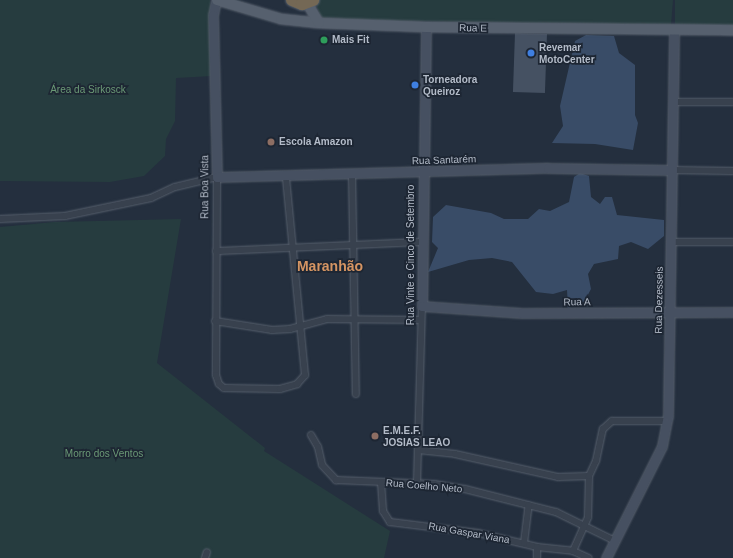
<!DOCTYPE html>
<meta charset="utf-8">
<style>
body{margin:0}
#map{position:relative;width:733px;height:558px;overflow:hidden;background:#242f3e;font-family:Helvetica,sans-serif}
div>[style]{position:absolute}
[style*='--x']{left:calc(var(--x)*1px);top:calc(var(--y)*1px);width:calc(var(--w)*1px);rotate:calc(var(--a)*1deg)}
.green>*{inset:0;background:#263c3f;transform-origin:0 0}
.water>*{inset:0;background:#394c67}
.building>*{inset:0;background:#455162;transform-origin:0 0}
.roads{filter:drop-shadow(0 0 1px #565f6c) drop-shadow(0 0 1px #565f6c)}
.street>*{height:6px;margin:-3px;padding:0 3px;transform-origin:3px;border-radius:3px;background:#38414e}
.secondary>*{height:9px;margin:-4.5px;padding:0 4.5px;transform-origin:4.5px;border-radius:4.5px;background:#465061}
.primary>*{height:10px;margin:-5px;padding:0 5px;transform-origin:5px;border-radius:5px;background:#56606e}
.highway>*{height:12px;margin:-6px;padding:0 6px;transform-origin:6px;border-radius:6px;background:#746855}
.dots>*{width:11px;height:11px;translate:-50% -50%;box-sizing:border-box;border:2px solid #1d2633;border-radius:50%}
span{translate:-50% -50%;white-space:nowrap;text-align:center;line-height:1.15;-webkit-text-stroke:3.5px #1d2633;paint-order:stroke}
.street-label{font-size:10px;color:#b4bcc9}
.poi-label{font-size:10px;color:#b4bcc9;font-weight:700}
.left{translate:0 -50%;text-align:left}
.park-label{font-size:10px;color:#6b9a76}
.district-label{font-size:14px;color:#d59563;font-weight:700}
</style>
<div id="map">
<div class="green">
<div style="clip-path:polygon(0 0,210px 0,212px 76px,176px 78px,175px 121px,166px 139px,165px 156px,144px 176px,110px 182px,0 181px)"></div>
<div style="clip-path:polygon(314px 0,673px 0,671px 25px,322px 20px)"></div>
<div style="left:675px;top:0;width:58px;height:30px"></div>
<div style="clip-path:polygon(181px 219px,157px 363px,265px 448px,264px 451px,390px 531px,384px 558px,0 558px,0 227px,55px 222px)"></div>
</div>
<div class="water">
<div style="clip-path:polygon(586px 35px,614px 36px,619px 53px,635px 65px,635px 115px,638px 123px,633px 150px,595px 144px,552px 143px,563px 126px,560px 106px,575px 41px)"></div>
<div style="clip-path:polygon(580px 173px,589px 176px,591px 197px,600px 204px,605px 197px,612px 197px,617px 215px,664px 220px,664px 236px,648px 249px,631px 242px,619px 246px,618px 259px,594px 264px,588px 274px,591px 289px,583px 304px,568px 308px,567px 290px,553px 294px,536px 292px,512px 262px,492px 258px,469px 260px,428px 272px,438px 248px,432px 242px,433px 217px,446px 205px,491px 213px,504px 219px,528px 219px,539px 209px,550px 211px,569px 202px,574px 177px)"></div>
</div>
<div class="building">
<div style="left:515px;top:33px;width:32px;height:59px;rotate:2deg"></div>
</div>
<div class="roads">
<div class="street">
<div style="--x:673;--y:102;--w:60;--a:0"></div>
<div style="--x:672;--y:170;--w:61;--a:0.9"></div>
<div style="--x:352;--y:174;--w:220;--a:89"></div>
<div style="--x:0;--y:219;--w:65;--a:-2.6"></div>
<div style="--x:65;--y:216;--w:88;--a:-11.8"></div>
<div style="--x:151;--y:198;--w:26;--a:-25"></div>
<div style="--x:175;--y:187;--w:43;--a:-13.4"></div>
<div style="--x:217;--y:177;--w:198;--a:90.3"></div>
<div style="--x:216;--y:375;--w:9;--a:72"></div>
<div style="--x:219;--y:384;--w:6;--a:39"></div>
<div style="--x:224;--y:388;--w:56;--a:1"></div>
<div style="--x:280;--y:389;--w:18;--a:-16"></div>
<div style="--x:297;--y:384;--w:12;--a:-48"></div>
<div style="--x:305;--y:375;--w:200;--a:-95.5"></div>
<div style="--x:671;--y:242;--w:62;--a:0"></div>
<div style="--x:216;--y:251;--w:207;--a:-2.5"></div>
<div style="--x:215;--y:321;--w:58;--a:9"></div>
<div style="--x:272;--y:330;--w:18;--a:-3"></div>
<div style="--x:290;--y:329;--w:38;--a:-15"></div>
<div style="--x:327;--y:319;--w:94;--a:0.6"></div>
<div style="--x:311;--y:435;--w:14;--a:60"></div>
<div style="--x:318;--y:447;--w:18;--a:77"></div>
<div style="--x:322;--y:465;--w:21;--a:47"></div>
<div style="--x:336;--y:480;--w:98;--a:2.3"></div>
<div style="--x:434;--y:484;--w:31;--a:9"></div>
<div style="--x:465;--y:489;--w:94;--a:14.2"></div>
<div style="--x:556;--y:512;--w:66;--a:26.2"></div>
<div style="--x:418;--y:450;--w:37;--a:6"></div>
<div style="--x:455;--y:454;--w:106;--a:12.6"></div>
<div style="--x:558;--y:477;--w:31;--a:-2"></div>
<div style="--x:381;--y:482;--w:29;--a:86"></div>
<div style="--x:383;--y:511;--w:13;--a:58"></div>
<div style="--x:390;--y:522;--w:89;--a:7.1"></div>
<div style="--x:478;--y:533;--w:61;--a:13.3"></div>
<div style="--x:537;--y:547;--w:36;--a:6"></div>
<div style="--x:573;--y:551;--w:17;--a:24"></div>
<div style="--x:417;--y:483;--w:177;--a:-88.4"></div>
<div style="--x:524;--y:543;--w:38;--a:-83"></div>
<div style="--x:537;--y:547;--w:11;--a:90"></div>
<div style="--x:573;--y:551;--w:37;--a:-66"></div>
<div style="--x:588;--y:517;--w:41;--a:-88.6"></div>
<div style="--x:589;--y:476;--w:17;--a:-65"></div>
<div style="--x:596;--y:461;--w:33;--a:-78"></div>
<div style="--x:603;--y:429;--w:12;--a:-42"></div>
<div style="--x:612;--y:421;--w:55;--a:0"></div>
<div style="--x:205;--y:558;--w:6;--a:-72"></div>
</div>
<div class="secondary">
<div style="--x:216;--y:0;--w:15;--a:101"></div>
<div style="--x:213;--y:15;--w:162;--a:88.6"></div>
<div style="--x:217;--y:177;--w:331;--a:-1.6"></div>
<div style="--x:548;--y:168;--w:124;--a:0.9"></div>
<div style="--x:426;--y:27;--w:279;--a:90.8"></div>
<div style="--x:422;--y:306;--w:100;--a:4"></div>
<div style="--x:522;--y:313;--w:211;--a:-0.3"></div>
<div style="--x:606;--y:558;--w:125;--a:-63.4"></div>
<div style="--x:662;--y:446;--w:31;--a:-79"></div>
<div style="--x:668;--y:416;--w:386;--a:-89.1"></div>
</div>
<div class="primary">
<div style="--x:217;--y:0;--w:67;--a:16.5"></div>
<div style="--x:281;--y:19;--w:38;--a:6"></div>
<div style="--x:319;--y:23;--w:107;--a:2.1"></div>
<div style="--x:426;--y:27;--w:307;--a:0.6"></div>
<div style="--x:307;--y:3;--w:23;--a:59"></div>
</div>
<div class="highway">
<div style="--x:292;--y:0;--w:11;--a:22"></div>
<div style="--x:302;--y:4;--w:12;--a:-20"></div>
</div>
</div>
<div class="dots">
<div style="left:324px;top:40px;background:#2e9e5b"></div>
<div style="left:531px;top:53px;background:#3f7fe0"></div>
<div style="left:415px;top:85px;background:#3f7fe0"></div>
<div style="left:271px;top:142px;background:#8d6e63"></div>
<div style="left:375px;top:436px;background:#8d6e63"></div>
</div>
<div class="street-label">
<span style="left:473px;top:28px;rotate:1deg">Rua E</span>
<span style="left:444px;top:160px;rotate:-2deg">Rua Santarém</span>
<span style="left:205px;top:187px;rotate:-90deg">Rua Boa Vista</span>
<span style="left:411px;top:255px;rotate:-90deg">Rua Vinte e Cinco de Setembro</span>
<span style="left:659px;top:300px;rotate:-89deg">Rua Dezesseis</span>
<span style="left:577px;top:302px;rotate:-1deg">Rua A</span>
<span style="left:424px;top:486px;rotate:5deg">Rua Coelho Neto</span>
<span style="left:469px;top:533px;rotate:10deg">Rua Gaspar Viana</span>
</div>
<div class="poi-label">
<span class="left" style="left:332px;top:40px">Mais Fit</span>
<span class="left" style="left:539px;top:53px">Revemar<br>MotoCenter</span>
<span class="left" style="left:423px;top:85px">Torneadora<br>Queiroz</span>
<span class="left" style="left:279px;top:142px">Escola Amazon</span>
<span class="left" style="left:383px;top:436px">E.M.E.F.<br>JOSIAS LEAO</span>
</div>
<div class="park-label">
<span style="left:88px;top:90px">Área da Sirkosck</span>
<span style="left:104px;top:454px">Morro dos Ventos</span>
</div>
<div class="district-label">
<span style="left:330px;top:266px">Maranhão</span>
</div>
</div>
